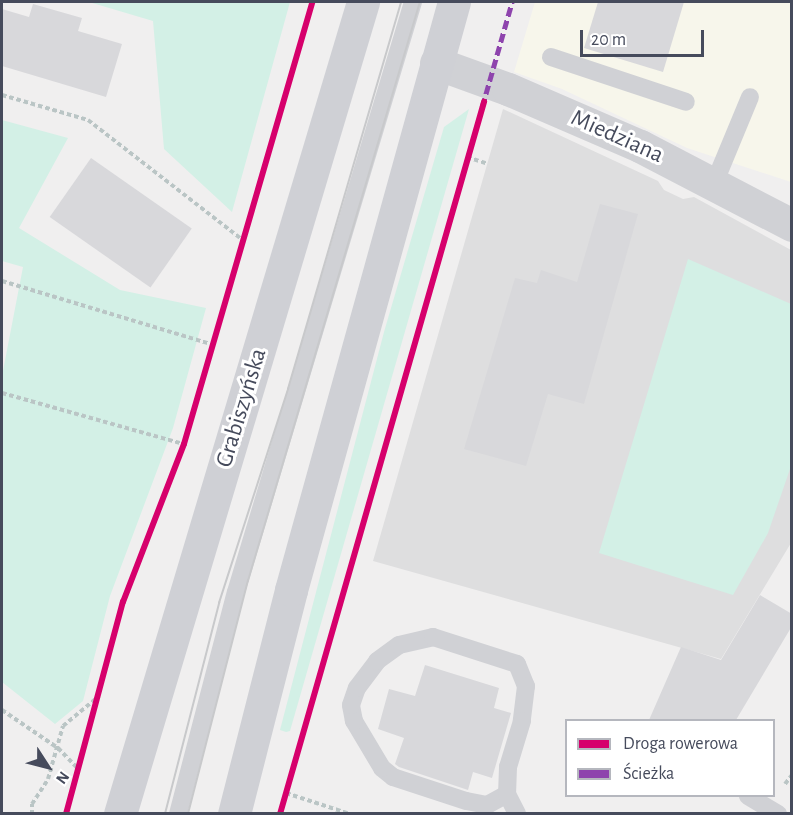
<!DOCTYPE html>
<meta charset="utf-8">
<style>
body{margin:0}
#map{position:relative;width:793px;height:815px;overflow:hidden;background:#f0efef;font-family:"Alegreya Sans",sans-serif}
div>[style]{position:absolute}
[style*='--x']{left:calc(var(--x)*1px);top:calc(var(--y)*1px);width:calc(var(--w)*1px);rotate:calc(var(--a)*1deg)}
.commercial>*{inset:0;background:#f7f6eb}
.education>*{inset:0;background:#dededf}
.green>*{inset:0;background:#d3f0e6}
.building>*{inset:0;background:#d8d8db;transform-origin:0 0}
.path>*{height:4px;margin-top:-2px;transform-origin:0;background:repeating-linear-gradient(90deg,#bac5c5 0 4.5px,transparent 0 7.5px)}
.lane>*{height:18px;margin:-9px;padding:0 9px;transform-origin:9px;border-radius:9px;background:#d0d1d5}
.street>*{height:33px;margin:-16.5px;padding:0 16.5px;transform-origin:16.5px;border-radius:16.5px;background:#d0d1d5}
.secondary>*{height:33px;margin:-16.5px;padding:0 16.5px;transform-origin:16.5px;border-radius:16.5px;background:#cfd0d5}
.tram>*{height:1.5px;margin:-0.75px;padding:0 0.75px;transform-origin:0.75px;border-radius:0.75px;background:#c8c9cb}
.quiet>*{height:4.5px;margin-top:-2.25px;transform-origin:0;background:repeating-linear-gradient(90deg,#8e44ad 0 9px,transparent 0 13.5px)}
.cycleway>*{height:6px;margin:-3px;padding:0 3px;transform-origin:3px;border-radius:3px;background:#d6006c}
span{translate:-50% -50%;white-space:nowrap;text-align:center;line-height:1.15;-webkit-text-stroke:6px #fff;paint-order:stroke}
.street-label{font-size:24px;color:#464b5c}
.frame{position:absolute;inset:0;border:3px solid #464b5c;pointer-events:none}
.legend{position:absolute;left:565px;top:719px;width:210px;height:78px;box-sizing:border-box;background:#fff;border:2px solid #b5b7be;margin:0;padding:8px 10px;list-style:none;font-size:18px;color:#464b5c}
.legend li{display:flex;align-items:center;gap:12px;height:30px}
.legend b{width:30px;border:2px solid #b5b7be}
.north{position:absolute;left:18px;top:737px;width:60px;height:60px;-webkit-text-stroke:4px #fff;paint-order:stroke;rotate:126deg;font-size:16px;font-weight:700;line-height:24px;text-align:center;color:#464b5c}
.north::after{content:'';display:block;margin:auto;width:21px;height:27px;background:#464b5c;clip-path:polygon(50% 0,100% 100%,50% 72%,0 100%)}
.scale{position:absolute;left:580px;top:30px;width:124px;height:27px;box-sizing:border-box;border:3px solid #464b5c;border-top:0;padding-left:8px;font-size:18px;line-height:21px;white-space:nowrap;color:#464b5c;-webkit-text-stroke:4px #fff;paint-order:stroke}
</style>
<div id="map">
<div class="commercial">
<div style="clip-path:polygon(535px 2px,791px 2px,791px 182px,687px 148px,562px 89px,514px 72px)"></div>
</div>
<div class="education">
<div style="clip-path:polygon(503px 109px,658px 181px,664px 190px,683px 199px,694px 197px,791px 250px,791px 543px,721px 659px,373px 561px)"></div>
</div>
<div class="green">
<div style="clip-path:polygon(89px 2px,290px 2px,232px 212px,164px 149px,153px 21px)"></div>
<div style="clip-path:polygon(469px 109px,290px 731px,286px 732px,280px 730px,384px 332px,444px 127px)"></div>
<div style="clip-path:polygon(2px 120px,68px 138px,19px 228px,120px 290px,206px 308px,173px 428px,110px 596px,83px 701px,55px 724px,2px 682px,2px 376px,23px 267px,2px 261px)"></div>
<div style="clip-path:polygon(688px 259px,791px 304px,791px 466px,768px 533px,733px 595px,599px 553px)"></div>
</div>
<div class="building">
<div style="clip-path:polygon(598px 2px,684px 2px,663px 72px,584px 48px)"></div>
<div style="clip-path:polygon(33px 4px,82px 18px,78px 31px,122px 44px,106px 97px,2px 66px,2px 9px,29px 17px)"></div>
<div style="left:91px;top:158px;width:123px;height:72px;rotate:35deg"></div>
<div style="clip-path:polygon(600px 204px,638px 214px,584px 404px,548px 394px,526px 466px,464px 449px,515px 278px,537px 283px,541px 270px,577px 282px)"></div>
<div style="clip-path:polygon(760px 595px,792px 614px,792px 626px,736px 720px,649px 720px,681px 647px,721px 660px)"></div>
<div style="clip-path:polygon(425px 665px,499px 688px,494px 708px,511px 713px,492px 778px,473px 772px,468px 790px,399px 767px,395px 764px,404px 738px,378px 729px,389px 689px,415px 696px)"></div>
</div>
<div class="path">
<div style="--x:2;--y:95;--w:90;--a:16.2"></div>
<div style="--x:88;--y:120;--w:197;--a:37.8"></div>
<div style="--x:467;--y:157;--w:22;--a:18"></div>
<div style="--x:2;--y:281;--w:221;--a:16.8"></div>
<div style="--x:2;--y:393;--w:189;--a:15.7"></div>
<div style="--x:2;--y:710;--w:68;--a:34.2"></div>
<div style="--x:58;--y:748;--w:30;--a:46"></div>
<div style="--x:785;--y:784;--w:11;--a:-52"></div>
<div style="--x:286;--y:793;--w:67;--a:18.2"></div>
<div style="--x:32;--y:814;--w:10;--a:-90"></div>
<div style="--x:32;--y:804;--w:30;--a:-57"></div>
<div style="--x:48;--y:779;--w:55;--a:-74.2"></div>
<div style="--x:63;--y:726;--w:47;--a:-39.8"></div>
</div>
<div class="lane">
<div style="--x:551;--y:57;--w:142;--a:18.4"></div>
<div style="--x:714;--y:184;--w:94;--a:-67.5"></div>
<div style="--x:507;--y:794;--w:23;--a:151"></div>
<div style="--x:487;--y:805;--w:21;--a:-169"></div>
<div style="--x:466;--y:801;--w:77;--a:-161.8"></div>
<div style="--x:393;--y:777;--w:14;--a:-141"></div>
<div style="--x:382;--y:768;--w:55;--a:-120.8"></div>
<div style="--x:354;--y:721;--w:16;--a:-101"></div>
<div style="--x:351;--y:705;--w:18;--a:-71"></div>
<div style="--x:357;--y:688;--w:34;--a:-53"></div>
<div style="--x:377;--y:661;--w:27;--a:-36"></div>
<div style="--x:399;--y:645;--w:35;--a:-13"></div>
<div style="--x:433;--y:637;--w:88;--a:17.8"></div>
<div style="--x:517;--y:664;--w:24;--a:68"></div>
<div style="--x:526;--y:686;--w:35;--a:97"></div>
<div style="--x:522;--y:721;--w:48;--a:106.9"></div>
<div style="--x:508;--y:767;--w:27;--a:92"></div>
<div style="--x:507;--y:794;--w:22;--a:63"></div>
<div style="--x:748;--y:796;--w:35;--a:31"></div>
<div style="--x:178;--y:814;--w:229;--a:-75.4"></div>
<div style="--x:236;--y:592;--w:616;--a:-73.3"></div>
</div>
<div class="street">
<div style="--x:436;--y:63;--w:77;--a:19.9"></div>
<div style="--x:508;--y:89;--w:144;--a:23.4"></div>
<div style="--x:640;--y:146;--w:171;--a:27.5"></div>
</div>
<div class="secondary">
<div style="--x:120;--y:814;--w:848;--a:-73.34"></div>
<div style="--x:234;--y:814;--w:231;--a:-75.7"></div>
<div style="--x:291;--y:590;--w:610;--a:-74.51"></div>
</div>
<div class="tram">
<div style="--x:165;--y:814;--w:218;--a:-75.6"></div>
<div style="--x:219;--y:603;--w:225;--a:-72.1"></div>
<div style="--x:288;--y:389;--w:403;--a:-73.7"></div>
<div style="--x:188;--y:814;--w:241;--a:-75.6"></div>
<div style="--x:248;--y:581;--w:604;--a:-73.46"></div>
</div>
<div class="quiet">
<div style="--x:482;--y:107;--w:109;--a:-74.1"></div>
</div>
<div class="cycleway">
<div style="--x:66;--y:814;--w:220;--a:-75"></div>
<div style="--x:123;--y:602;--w:169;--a:-68.9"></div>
<div style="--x:184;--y:444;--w:460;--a:-73.8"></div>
<div style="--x:280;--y:814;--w:741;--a:-74.01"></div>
</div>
<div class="street-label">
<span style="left:617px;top:137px;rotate:24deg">Miedziana</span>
<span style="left:242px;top:408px;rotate:-73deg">Grabiszyńska</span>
</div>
<div class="frame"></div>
<ul class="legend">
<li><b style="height:8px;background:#d6006c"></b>Droga rowerowa</li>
<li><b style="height:8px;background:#8e44ad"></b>Ścieżka</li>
</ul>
<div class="north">N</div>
<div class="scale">20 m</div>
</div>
